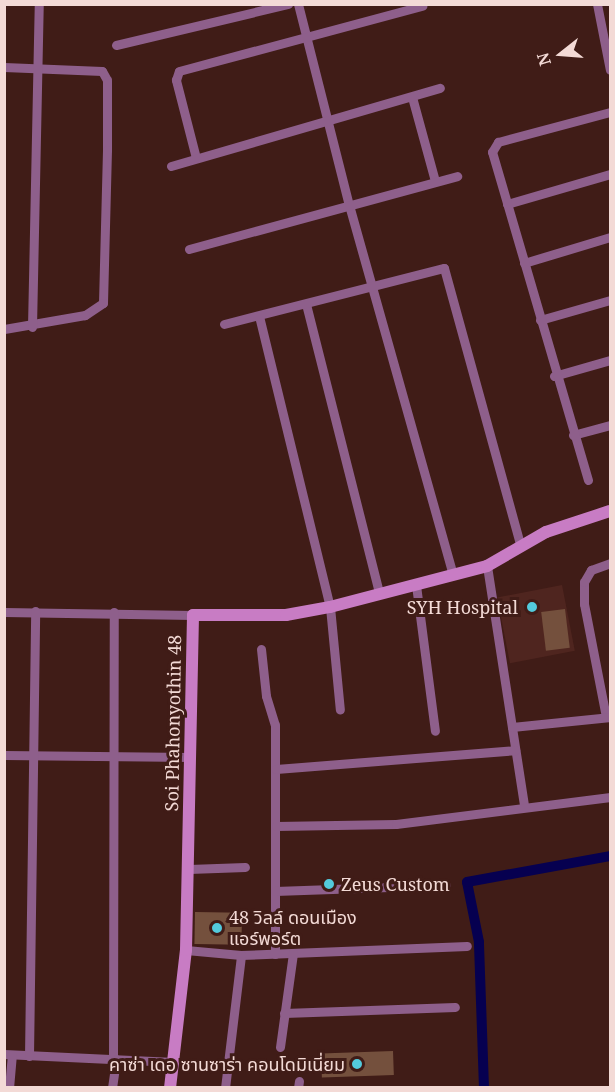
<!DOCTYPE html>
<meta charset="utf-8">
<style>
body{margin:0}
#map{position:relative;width:615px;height:1092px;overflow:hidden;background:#401c17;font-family:"Noto Serif","Noto Sans Thai",serif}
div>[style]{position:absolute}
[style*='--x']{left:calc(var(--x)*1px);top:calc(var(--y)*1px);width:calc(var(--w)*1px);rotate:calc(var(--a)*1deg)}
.built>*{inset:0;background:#4f251f;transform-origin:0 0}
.canal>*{height:10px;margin:-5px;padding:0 5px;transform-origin:5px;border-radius:5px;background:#060050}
.building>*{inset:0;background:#74503d;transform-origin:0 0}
.street>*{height:9px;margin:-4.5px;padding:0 4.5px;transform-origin:4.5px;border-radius:4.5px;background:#8e5f8b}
.secondary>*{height:12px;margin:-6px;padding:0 6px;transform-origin:6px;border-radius:6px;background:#c87cc4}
.dots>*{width:16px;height:16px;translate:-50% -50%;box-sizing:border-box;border:3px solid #401c17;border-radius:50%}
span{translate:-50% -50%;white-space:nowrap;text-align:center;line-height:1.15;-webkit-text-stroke:6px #401c17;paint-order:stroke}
.poi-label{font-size:18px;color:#f3dad6}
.right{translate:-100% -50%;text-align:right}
.left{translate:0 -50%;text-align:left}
.street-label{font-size:18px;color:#f3dad6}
.frame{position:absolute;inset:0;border:6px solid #f3dad6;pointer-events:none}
.north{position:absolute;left:531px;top:24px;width:60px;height:60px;-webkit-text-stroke:4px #401c17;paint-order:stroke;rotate:253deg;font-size:16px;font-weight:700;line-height:24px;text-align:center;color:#f3dad6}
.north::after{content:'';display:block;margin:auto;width:21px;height:27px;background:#f3dad6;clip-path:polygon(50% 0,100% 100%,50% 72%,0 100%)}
</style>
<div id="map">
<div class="built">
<div style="left:562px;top:585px;width:67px;height:66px;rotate:79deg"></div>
</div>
<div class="canal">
<div style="--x:484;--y:1088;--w:146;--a:-92"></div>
<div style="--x:479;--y:942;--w:61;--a:-101.3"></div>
<div style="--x:467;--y:882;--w:145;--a:-10.3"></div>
</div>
<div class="building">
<div style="left:565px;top:609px;width:39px;height:24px;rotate:83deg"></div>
<div style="left:195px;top:912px;width:47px;height:32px;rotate:1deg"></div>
<div style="left:393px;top:1051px;width:24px;height:72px;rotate:88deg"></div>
</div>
<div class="street">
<div style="--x:298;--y:4;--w:207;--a:75.8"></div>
<div style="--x:349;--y:205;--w:384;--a:74.3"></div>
<div style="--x:597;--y:4;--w:67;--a:78.9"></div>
<div style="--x:116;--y:45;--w:177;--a:-13.4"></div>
<div style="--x:4;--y:67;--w:98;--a:2.3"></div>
<div style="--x:102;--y:71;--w:10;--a:61"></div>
<div style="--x:107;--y:80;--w:70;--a:90"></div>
<div style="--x:107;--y:150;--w:153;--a:91.5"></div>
<div style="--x:103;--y:303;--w:22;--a:146"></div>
<div style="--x:85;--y:315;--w:82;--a:170.2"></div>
<div style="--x:412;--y:97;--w:87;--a:74.7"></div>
<div style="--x:196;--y:158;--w:81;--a:-104.4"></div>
<div style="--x:176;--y:80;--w:9;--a:-72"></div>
<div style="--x:179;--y:71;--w:252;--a:-15"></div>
<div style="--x:171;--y:166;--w:280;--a:-16.2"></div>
<div style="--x:507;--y:204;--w:107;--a:-16.2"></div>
<div style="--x:189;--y:249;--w:278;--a:-15.2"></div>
<div style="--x:524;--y:263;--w:90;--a:-16.8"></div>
<div style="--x:306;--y:304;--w:298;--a:75.8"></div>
<div style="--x:259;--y:316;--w:300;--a:76.3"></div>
<div style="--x:330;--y:607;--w:103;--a:84.5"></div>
<div style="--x:540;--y:320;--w:73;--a:-15.9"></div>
<div style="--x:224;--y:324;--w:227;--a:-14.3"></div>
<div style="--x:444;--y:268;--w:289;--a:74.6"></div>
<div style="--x:32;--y:327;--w:323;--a:-88.8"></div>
<div style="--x:554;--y:376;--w:58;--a:-15.9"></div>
<div style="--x:573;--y:435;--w:38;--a:-15"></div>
<div style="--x:588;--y:480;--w:342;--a:-106.3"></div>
<div style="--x:492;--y:152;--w:12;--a:-59"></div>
<div style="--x:498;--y:142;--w:116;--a:-15"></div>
<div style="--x:487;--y:566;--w:243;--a:81.2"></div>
<div style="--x:416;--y:585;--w:147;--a:82.6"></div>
<div style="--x:4;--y:612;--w:189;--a:0.9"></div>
<div style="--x:261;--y:649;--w:47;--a:83.9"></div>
<div style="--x:266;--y:696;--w:30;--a:73"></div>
<div style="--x:275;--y:725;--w:229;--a:90"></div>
<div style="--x:606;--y:717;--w:115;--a:-101"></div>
<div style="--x:584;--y:604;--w:22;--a:-90"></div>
<div style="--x:584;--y:582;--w:14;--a:-60"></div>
<div style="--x:591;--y:570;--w:20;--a:-20"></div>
<div style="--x:512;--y:727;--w:99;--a:-5.8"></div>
<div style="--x:4;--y:755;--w:186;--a:0.6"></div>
<div style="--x:276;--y:769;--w:240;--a:-4.5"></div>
<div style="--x:276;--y:826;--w:120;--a:-1"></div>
<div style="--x:396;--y:824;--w:216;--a:-7.2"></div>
<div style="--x:189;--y:869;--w:56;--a:-2"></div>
<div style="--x:275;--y:891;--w:171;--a:-2"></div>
<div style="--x:186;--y:950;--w:55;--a:5.2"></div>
<div style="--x:241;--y:955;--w:226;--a:-2.3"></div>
<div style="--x:284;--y:1013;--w:171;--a:-2"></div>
<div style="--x:280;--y:1047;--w:95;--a:-82.1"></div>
<div style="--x:4;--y:1054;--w:170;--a:2.7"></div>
<div style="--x:29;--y:1056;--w:445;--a:-89.2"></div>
<div style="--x:113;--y:1059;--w:447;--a:-89.9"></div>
<div style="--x:9;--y:1088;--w:33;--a:-85"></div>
<div style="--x:112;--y:1088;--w:29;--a:-82"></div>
<div style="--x:225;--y:1088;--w:134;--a:-83.1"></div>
<div style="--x:298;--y:1088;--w:7;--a:-82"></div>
</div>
<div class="secondary">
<div style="--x:170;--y:1088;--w:139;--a:-83.4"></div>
<div style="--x:186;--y:950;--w:335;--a:-88.8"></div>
<div style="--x:193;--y:615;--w:93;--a:0"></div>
<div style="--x:286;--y:615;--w:45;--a:-10.3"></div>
<div style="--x:330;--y:607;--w:162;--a:-14.6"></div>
<div style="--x:487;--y:566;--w:68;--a:-30"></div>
<div style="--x:546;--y:532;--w:67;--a:-18.2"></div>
</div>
<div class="dots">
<div style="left:532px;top:607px;background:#53cadc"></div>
<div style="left:329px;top:884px;background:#53cadc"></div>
<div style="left:217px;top:928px;background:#53cadc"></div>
<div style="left:357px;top:1064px;background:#53cadc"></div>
</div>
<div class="poi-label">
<span class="right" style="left:518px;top:607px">SYH Hospital</span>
<span class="left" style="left:341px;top:884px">Zeus Custom</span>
<span class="left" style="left:229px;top:928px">48 วิลล์ ดอนเมือง<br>แอร์พอร์ต</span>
<span class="right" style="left:345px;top:1064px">คาซ่า เดอ ซานซาร่า คอนโดมิเนี่ยม</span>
</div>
<div class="street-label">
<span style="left:173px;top:723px;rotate:-89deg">Soi Phahonyothin 48</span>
</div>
<div class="frame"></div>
<div class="north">N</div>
</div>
